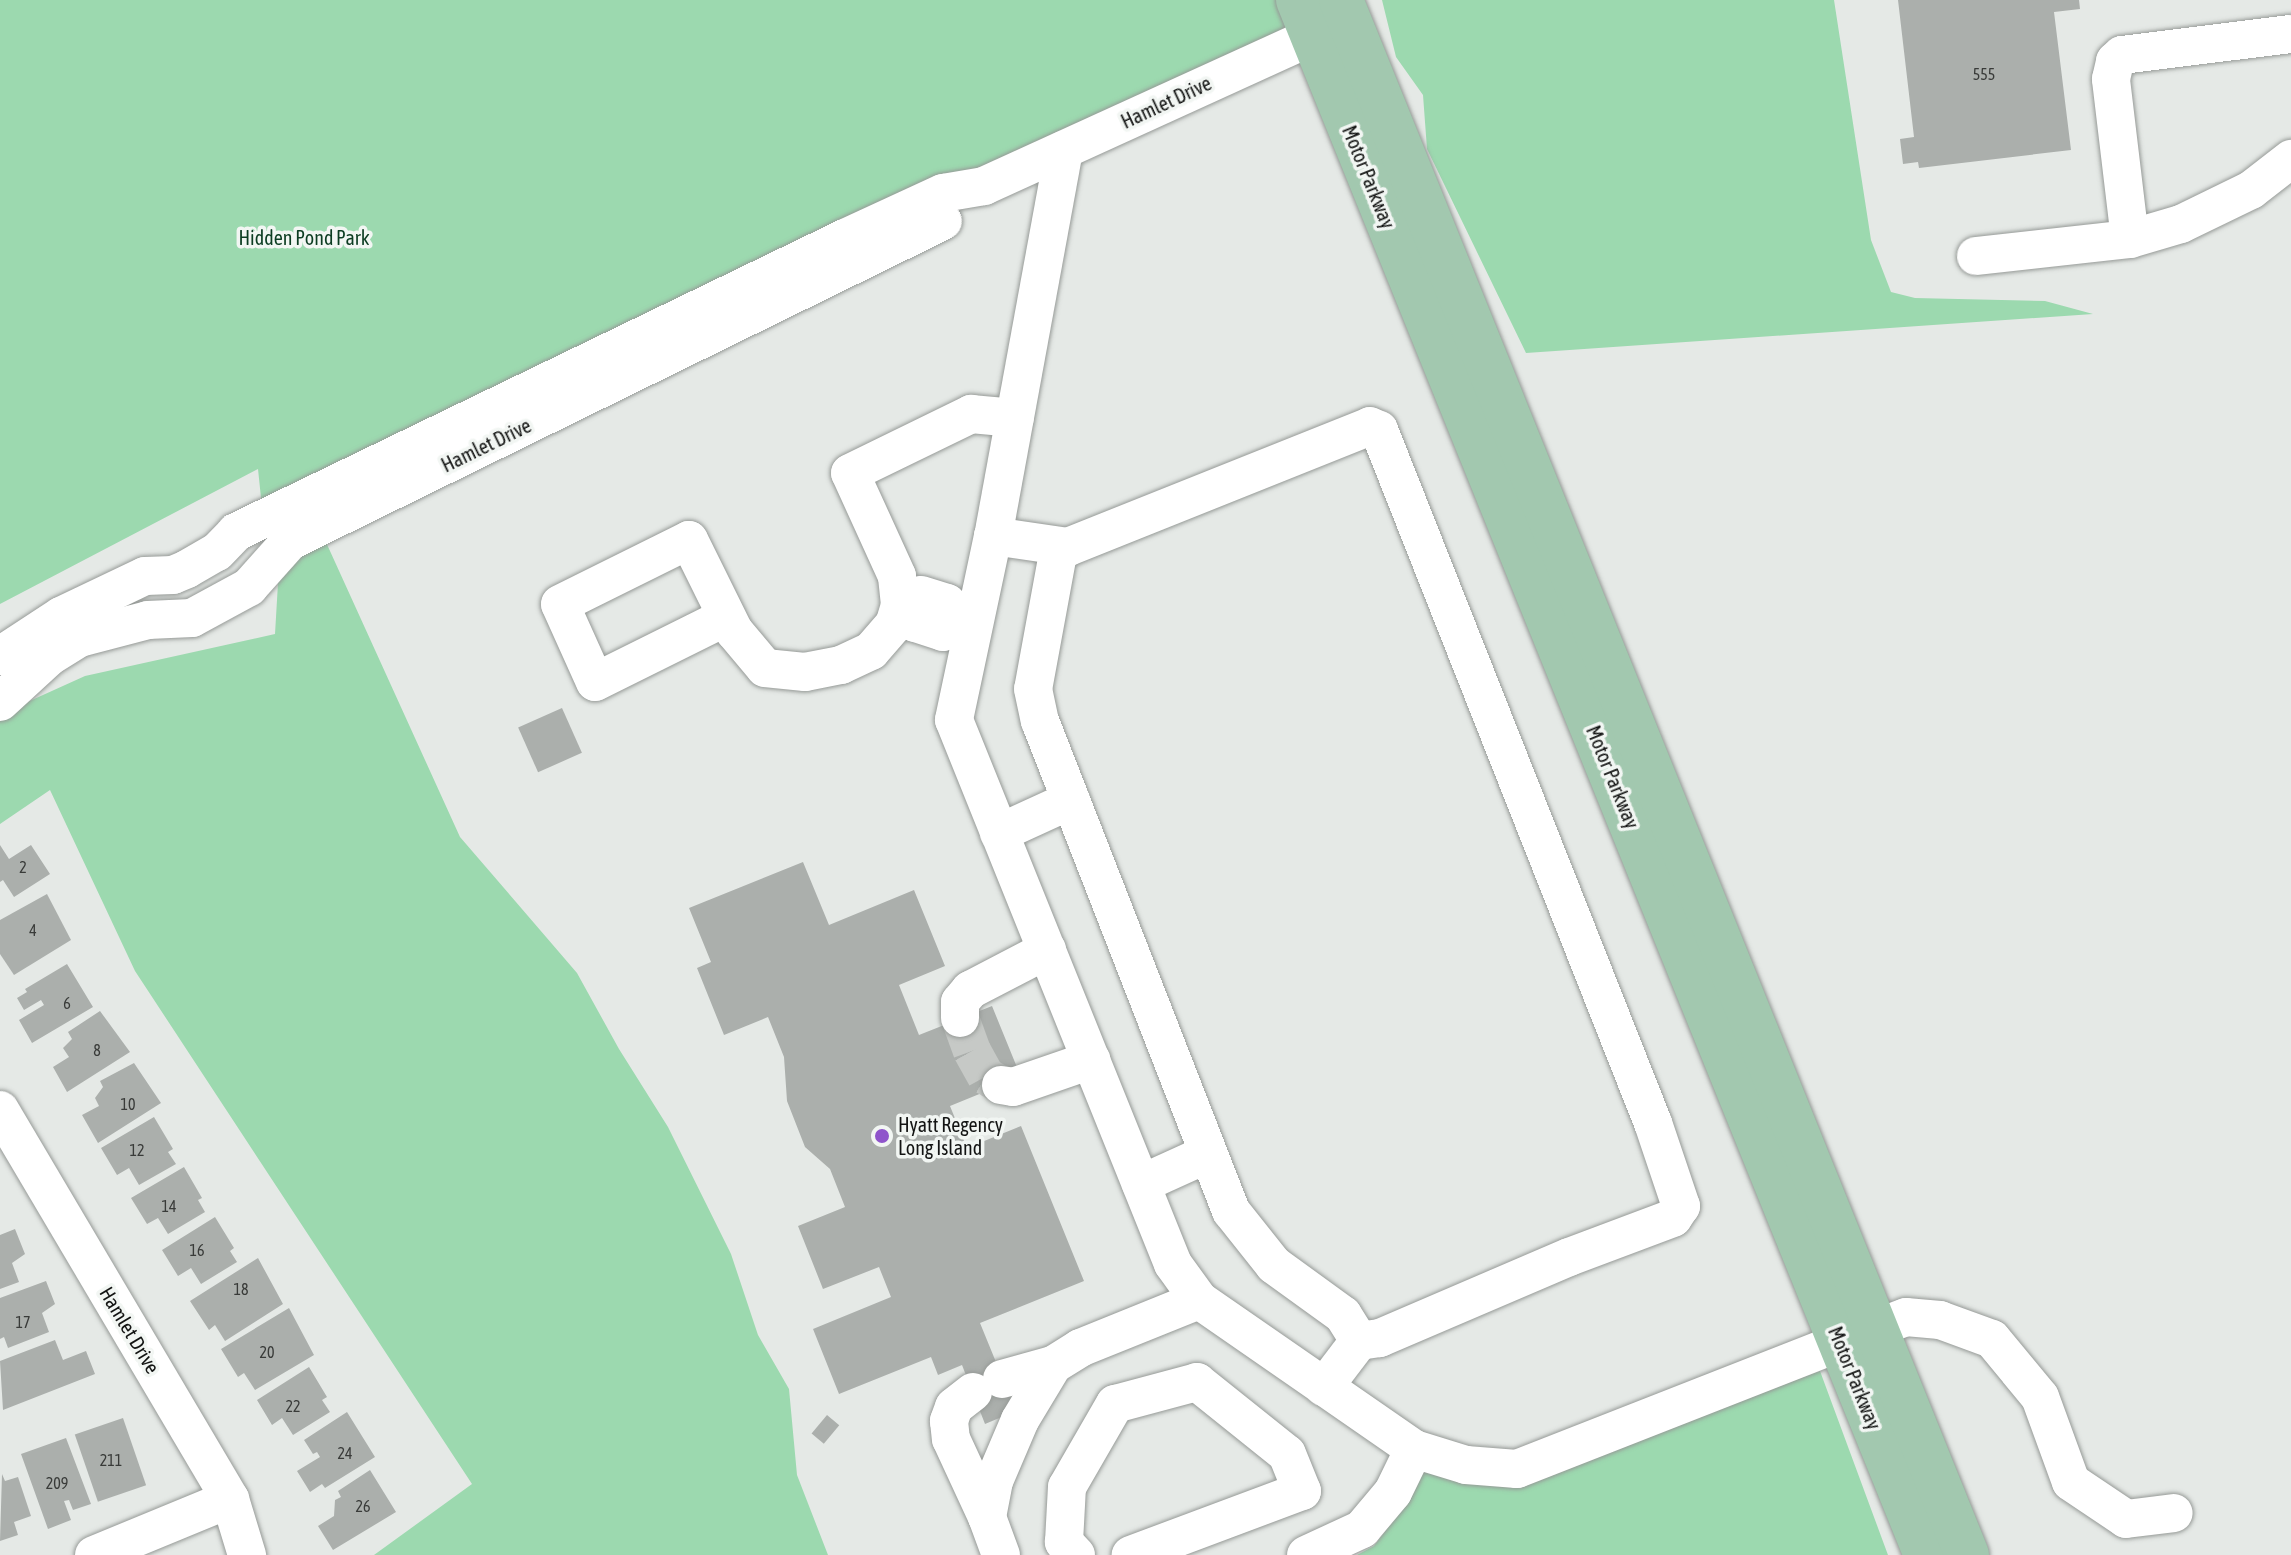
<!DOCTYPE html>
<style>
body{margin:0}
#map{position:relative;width:2291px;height:1555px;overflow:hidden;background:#e5e9e6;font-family:"Asap Condensed",sans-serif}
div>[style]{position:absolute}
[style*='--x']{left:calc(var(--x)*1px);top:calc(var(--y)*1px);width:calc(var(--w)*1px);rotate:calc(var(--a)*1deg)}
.green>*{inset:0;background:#9cd9af}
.building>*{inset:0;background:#abafac;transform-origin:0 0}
.minor-tunnel>*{height:38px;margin-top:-19px;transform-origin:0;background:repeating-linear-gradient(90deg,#c6c9c6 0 38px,transparent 0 57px)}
.roads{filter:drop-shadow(0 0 2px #969a97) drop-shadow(0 0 2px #969a97)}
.minor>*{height:38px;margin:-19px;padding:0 19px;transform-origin:19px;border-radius:19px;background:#fff}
.major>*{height:44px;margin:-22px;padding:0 22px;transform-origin:22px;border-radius:22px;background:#a2c8af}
.dots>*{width:22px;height:22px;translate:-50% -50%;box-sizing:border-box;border:4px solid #f2f6f3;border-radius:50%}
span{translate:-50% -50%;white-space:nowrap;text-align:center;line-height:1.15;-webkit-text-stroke:7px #f2f6f3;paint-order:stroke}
.number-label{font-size:16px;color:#393b39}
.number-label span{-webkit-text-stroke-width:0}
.street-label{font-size:20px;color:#131413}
.park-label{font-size:20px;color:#0c3d22}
.poi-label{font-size:20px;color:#131413}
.left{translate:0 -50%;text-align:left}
</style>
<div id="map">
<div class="green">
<div style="clip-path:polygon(0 0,1298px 0,1312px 35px,263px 517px,258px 469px,0 604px)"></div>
<div style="clip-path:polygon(1382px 0,1834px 0,1871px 240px,1891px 292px,1915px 298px,2045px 301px,2093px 314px,1526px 353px,1427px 149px,1423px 95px,1396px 57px)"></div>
<div style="clip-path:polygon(299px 527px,325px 540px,460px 837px,577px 973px,619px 1049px,668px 1127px,731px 1254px,758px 1335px,789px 1389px,797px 1475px,828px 1555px,374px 1555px,472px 1484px,135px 971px,50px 790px,0 824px,0 683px,12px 709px,85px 676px,275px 634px,278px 583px)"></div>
<div style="clip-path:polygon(1820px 1371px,1888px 1555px,1357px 1555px,1374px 1546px,1402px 1509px,1423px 1469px,1510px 1486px)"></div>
</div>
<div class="building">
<div style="clip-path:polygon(1898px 0,2079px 0,2080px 9px,2054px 12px,2071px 150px,1919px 168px,1918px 162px,1903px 164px,1900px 139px,1914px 137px)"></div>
<div style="left:562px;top:708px;width:49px;height:48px;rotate:66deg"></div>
<div style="clip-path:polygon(0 845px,9px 859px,31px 845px,50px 874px,14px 897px,3px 880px,0 882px)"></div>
<div style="clip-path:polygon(803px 862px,829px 925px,914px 890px,945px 966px,899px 985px,919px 1035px,992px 1006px,1021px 1077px,950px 1106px,967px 1148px,1021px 1126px,1084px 1281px,980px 1323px,1016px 1411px,985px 1424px,962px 1365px,938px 1375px,931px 1357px,839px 1394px,813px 1329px,891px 1297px,879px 1267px,823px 1289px,798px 1226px,845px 1207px,830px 1169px,805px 1147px,787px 1101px,784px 1057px,768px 1017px,724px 1035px,697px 968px,711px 962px,689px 908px)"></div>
<div style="clip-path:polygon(47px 894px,71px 940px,14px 975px,0 954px,0 920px)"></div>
<div style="clip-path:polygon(67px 964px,93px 1007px,32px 1043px,19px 1020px,44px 1005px,41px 1000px,24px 1010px,17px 998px,27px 992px,25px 989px)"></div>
<div style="clip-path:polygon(100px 1011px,130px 1052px,67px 1092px,53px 1067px,69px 1057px,63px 1048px,72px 1039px,68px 1032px)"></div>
<div style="clip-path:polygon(134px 1063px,161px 1103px,98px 1143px,82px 1115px,99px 1106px,95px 1098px,103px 1087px,100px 1081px)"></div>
<div style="clip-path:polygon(154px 1117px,173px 1149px,168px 1152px,176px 1164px,139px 1185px,129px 1168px,117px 1175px,101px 1148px)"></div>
<div style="clip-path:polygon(184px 1167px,202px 1198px,198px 1200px,205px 1212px,168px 1234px,158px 1218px,147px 1224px,131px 1198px)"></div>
<div style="clip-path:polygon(215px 1217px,234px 1248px,230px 1251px,237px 1262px,201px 1284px,191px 1268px,178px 1276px,162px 1250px)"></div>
<div style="clip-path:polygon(15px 1229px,25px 1254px,12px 1263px,19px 1282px,0 1289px,0 1235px)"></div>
<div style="clip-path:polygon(258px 1258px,283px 1304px,225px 1341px,215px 1325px,209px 1330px,190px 1301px)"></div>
<div style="clip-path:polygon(46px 1281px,55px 1304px,42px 1313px,49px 1332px,8px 1348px,4px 1337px,0 1339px,0 1298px)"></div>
<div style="clip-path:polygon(289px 1308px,314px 1355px,255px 1390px,244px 1373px,238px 1377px,221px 1349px)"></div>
<div style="clip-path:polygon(55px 1340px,63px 1360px,86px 1351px,95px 1374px,3px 1410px,0 1361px)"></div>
<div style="clip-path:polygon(309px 1367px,327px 1397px,322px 1400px,330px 1412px,293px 1435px,282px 1418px,272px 1425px,257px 1400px)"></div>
<div style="clip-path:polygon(347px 1412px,375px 1457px,325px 1488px,322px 1484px,310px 1492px,297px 1471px,320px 1457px,317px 1452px,313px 1454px,304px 1440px)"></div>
<div style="left:827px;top:1415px;width:16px;height:24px;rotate:40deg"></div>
<div style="left:123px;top:1418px;width:71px;height:51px;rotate:71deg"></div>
<div style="clip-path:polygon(66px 1438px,91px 1504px,73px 1510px,69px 1500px,64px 1501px,71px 1520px,48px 1529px,21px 1454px)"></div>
<div style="clip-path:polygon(370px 1470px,396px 1512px,333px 1550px,318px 1526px,334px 1516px,335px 1500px,341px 1497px,338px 1491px)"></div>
<div style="clip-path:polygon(2px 1474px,5px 1481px,18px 1477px,31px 1516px,14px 1522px,18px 1535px,0 1541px)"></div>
</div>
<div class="minor-tunnel">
<div style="--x:960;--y:1018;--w:35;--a:70"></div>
<div style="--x:972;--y:1051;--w:29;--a:61"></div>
<div style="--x:986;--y:1076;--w:17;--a:31"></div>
</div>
<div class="roads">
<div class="minor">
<div style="--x:1064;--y:150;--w:392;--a:100.4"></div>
<div style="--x:993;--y:536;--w:188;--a:102"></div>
<div style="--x:954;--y:720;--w:586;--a:68.07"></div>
<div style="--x:1173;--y:1264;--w:44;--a:54.2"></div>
<div style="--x:1199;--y:1300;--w:262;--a:34.7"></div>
<div style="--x:1414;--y:1449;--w:54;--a:17.1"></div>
<div style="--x:1466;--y:1465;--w:51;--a:4.5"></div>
<div style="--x:1517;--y:1469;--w:387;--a:-21.4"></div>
<div style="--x:1877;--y:1328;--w:31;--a:-21"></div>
<div style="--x:1906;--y:1317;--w:34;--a:5"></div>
<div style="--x:1940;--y:1320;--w:55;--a:20.1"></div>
<div style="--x:1992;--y:1339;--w:75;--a:50.4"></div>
<div style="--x:2040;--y:1397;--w:90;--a:70"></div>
<div style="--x:2071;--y:1482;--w:66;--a:33.9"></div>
<div style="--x:2126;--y:1519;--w:48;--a:-7.1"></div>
<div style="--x:2130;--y:239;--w:53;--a:-16.4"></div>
<div style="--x:2181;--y:224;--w:78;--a:-25.9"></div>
<div style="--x:2251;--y:190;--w:51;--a:-37.8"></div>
<div style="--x:1976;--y:256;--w:155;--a:-6.3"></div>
<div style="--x:2130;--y:239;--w:161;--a:-96.8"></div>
<div style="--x:2111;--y:79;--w:18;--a:-77"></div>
<div style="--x:2115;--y:61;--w:9;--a:-41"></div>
<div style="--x:2122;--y:55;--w:170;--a:-7.1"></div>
<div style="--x:993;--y:536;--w:76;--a:8.3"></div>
<div style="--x:1068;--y:547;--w:325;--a:-21.8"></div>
<div style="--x:1370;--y:426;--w:10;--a:24"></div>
<div style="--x:1379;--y:430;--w:745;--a:68.43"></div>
<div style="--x:1653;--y:1123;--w:88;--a:71.4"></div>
<div style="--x:1681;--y:1206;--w:14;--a:124"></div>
<div style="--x:1673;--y:1218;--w:111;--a:159.4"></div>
<div style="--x:1569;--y:1257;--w:206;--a:156.8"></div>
<div style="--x:1380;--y:1338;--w:21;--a:172"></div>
<div style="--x:1359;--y:1341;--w:58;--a:127.3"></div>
<div style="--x:1059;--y:548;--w:143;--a:100.4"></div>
<div style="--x:1033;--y:689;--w:33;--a:78"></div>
<div style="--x:1040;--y:721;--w:526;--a:68.7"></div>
<div style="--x:1231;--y:1211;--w:69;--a:51.5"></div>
<div style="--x:1274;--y:1265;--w:85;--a:35.9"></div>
<div style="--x:1343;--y:1315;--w:31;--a:58"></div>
<div style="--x:921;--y:595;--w:27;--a:17"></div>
<div style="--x:947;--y:603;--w:20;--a:63"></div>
<div style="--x:956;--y:621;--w:17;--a:140"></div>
<div style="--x:943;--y:632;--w:29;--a:-162"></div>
<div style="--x:915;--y:623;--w:16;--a:-105"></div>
<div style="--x:911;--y:608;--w:16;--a:-52"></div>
<div style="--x:726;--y:617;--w:146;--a:153.6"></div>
<div style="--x:595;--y:682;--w:85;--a:-114.2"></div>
<div style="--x:560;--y:604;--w:144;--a:-26.4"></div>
<div style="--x:689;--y:540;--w:102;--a:63.7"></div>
<div style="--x:734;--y:631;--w:48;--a:50"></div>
<div style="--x:765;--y:668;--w:40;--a:5.7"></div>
<div style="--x:805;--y:672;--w:37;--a:-11"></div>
<div style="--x:841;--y:665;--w:33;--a:-25"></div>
<div style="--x:871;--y:651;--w:35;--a:-49"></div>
<div style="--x:894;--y:625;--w:21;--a:-73"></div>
<div style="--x:900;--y:605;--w:29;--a:-96"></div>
<div style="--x:897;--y:576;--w:113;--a:-114.5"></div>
<div style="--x:850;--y:473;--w:135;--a:-26"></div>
<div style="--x:971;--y:414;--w:44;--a:5.2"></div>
<div style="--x:0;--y:656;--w:73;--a:-33.3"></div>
<div style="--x:61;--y:616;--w:93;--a:-25.5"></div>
<div style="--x:145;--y:576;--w:28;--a:-2"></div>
<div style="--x:173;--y:575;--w:15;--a:-23"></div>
<div style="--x:187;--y:569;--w:34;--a:-30"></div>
<div style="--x:217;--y:552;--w:28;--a:-46"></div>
<div style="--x:236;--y:532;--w:676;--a:-25.77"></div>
<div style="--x:845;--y:238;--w:108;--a:-24.7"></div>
<div style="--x:943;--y:193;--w:42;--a:-9.7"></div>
<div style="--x:984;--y:186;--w:390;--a:-24.5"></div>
<div style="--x:0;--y:702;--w:67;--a:-42.6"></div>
<div style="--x:49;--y:657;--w:36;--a:-32"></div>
<div style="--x:79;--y:638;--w:71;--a:-14.6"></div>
<div style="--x:148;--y:620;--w:44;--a:-2.6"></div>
<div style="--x:192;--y:618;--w:65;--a:-28.5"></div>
<div style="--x:249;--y:587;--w:62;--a:-48.3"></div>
<div style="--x:290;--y:541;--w:727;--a:-26.11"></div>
<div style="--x:999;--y:833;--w:79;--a:-24.6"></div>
<div style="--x:960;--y:1018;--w:16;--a:-90"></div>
<div style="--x:960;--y:1002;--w:16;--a:-50"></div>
<div style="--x:970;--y:990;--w:87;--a:-27.5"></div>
<div style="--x:1001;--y:1085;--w:12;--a:9"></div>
<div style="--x:1013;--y:1087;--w:83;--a:-19.1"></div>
<div style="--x:0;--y:1110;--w:452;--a:59.4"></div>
<div style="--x:230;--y:1499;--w:59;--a:73.1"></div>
<div style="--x:1141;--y:1184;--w:72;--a:-24.4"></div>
<div style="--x:1002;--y:1379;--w:53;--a:-15.4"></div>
<div style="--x:973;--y:1392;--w:24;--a:142"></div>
<div style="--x:954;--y:1407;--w:15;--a:110"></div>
<div style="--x:949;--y:1421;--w:18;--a:84"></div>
<div style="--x:951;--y:1439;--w:86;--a:65.2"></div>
<div style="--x:94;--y:1555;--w:147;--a:-22.4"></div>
<div style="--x:1001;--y:1555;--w:40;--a:-110.2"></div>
<div style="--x:987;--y:1517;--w:37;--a:-79"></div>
<div style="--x:994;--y:1481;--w:66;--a:-66.9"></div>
<div style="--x:1020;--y:1420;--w:64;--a:-59"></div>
<div style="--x:1053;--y:1365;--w:32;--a:-32"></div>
<div style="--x:1080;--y:1348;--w:128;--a:-22"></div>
<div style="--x:1076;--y:1555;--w:18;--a:-133"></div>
<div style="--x:1064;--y:1542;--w:55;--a:-86.9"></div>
<div style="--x:1067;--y:1487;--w:96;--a:-60"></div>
<div style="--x:1115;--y:1404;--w:85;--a:-15"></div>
<div style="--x:1197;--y:1382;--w:115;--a:38.7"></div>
<div style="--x:1287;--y:1454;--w:40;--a:68"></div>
<div style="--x:1302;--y:1491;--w:183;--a:159.5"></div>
<div style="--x:1306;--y:1555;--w:62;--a:-24.9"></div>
<div style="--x:1362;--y:1529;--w:48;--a:-50"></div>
<div style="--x:1393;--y:1492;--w:48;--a:-64"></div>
</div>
<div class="major">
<div style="--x:1298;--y:0;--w:1677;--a:68.01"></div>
<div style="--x:1341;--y:0;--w:1676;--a:68.07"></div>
</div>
</div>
<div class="dots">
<div style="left:882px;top:1136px;background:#8f54cb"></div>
</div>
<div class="number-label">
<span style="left:1984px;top:74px">555</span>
<span style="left:23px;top:867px">2</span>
<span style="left:33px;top:930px">4</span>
<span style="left:67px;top:1003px">6</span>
<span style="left:97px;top:1050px">8</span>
<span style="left:128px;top:1104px">10</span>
<span style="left:137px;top:1150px">12</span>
<span style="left:169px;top:1206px">14</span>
<span style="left:197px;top:1250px">16</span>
<span style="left:241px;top:1289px">18</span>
<span style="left:23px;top:1322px">17</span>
<span style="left:267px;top:1352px">20</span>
<span style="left:293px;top:1406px">22</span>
<span style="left:345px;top:1453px">24</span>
<span style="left:111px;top:1460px">211</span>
<span style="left:57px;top:1483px">209</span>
<span style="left:363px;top:1506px">26</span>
</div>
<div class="street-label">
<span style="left:1166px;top:102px;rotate:-25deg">Hamlet Drive</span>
<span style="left:1369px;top:177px;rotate:68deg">Motor Parkway</span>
<span style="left:486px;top:445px;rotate:-26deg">Hamlet Drive</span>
<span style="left:1613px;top:777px;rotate:68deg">Motor Parkway</span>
<span style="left:130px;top:1330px;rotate:59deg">Hamlet Drive</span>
<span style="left:1855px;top:1378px;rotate:68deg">Motor Parkway</span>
</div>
<div class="park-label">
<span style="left:304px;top:237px">Hidden Pond Park</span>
</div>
<div class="poi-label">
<span class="left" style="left:898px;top:1136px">Hyatt Regency<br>Long Island</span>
</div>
</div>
